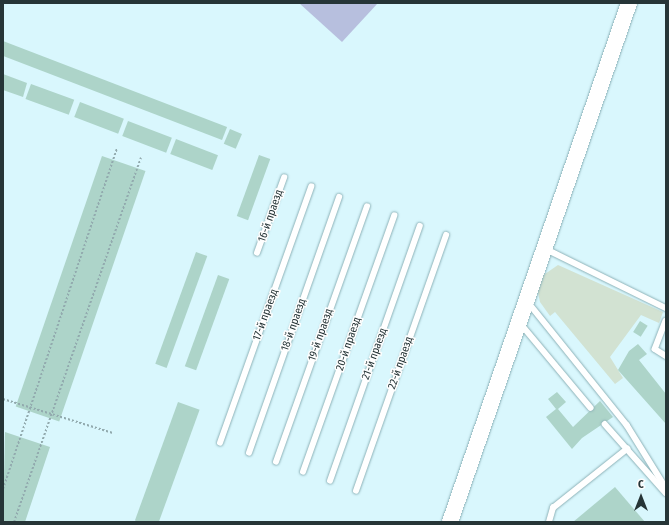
<!DOCTYPE html>
<meta charset="utf-8">
<style>
body{margin:0}
#map{position:relative;width:669px;height:525px;overflow:hidden;background:#d9f7fd;font-family:"Fira Sans Condensed",sans-serif}
div>[style]{position:absolute}
[style*='--x']{left:calc(var(--x)*1px);top:calc(var(--y)*1px);width:calc(var(--w)*1px);rotate:calc(var(--a)*1deg)}
.green>*{inset:0;background:#d2e2d2}
.water>*{inset:0;background:#b7bfde}
.building>*{inset:0;background:#add4c9;transform-origin:0 0}
.path>*{height:2px;margin-top:-1px;transform-origin:0;background:repeating-linear-gradient(90deg,#92aaae 0 2px,transparent 0 4px)}
.roads{filter:drop-shadow(0 0 1px #8db2b8) drop-shadow(0 0 1px #8db2b8)}
.lane>*{height:5.5px;margin:-2.75px;padding:0 2.75px;transform-origin:2.75px;border-radius:2.75px;background:#fff}
.secondary>*{height:16px;margin:-8px;padding:0 8px;transform-origin:8px;border-radius:8px;background:#fff}
span{translate:-50% -50%;white-space:nowrap;text-align:center;line-height:1.15;-webkit-text-stroke:3px #fefefe;paint-order:stroke}
.street-label{font-size:11px;color:#263537}
.frame{position:absolute;inset:0;border:4px solid #263537;pointer-events:none}
.north{position:absolute;left:621px;top:477px;width:40px;height:40px;-webkit-text-stroke:3px #fefefe;paint-order:stroke;rotate:0deg;font-size:11px;font-weight:700;line-height:16px;text-align:center;color:#263537}
.north::after{content:'';display:block;margin:auto;width:14px;height:18px;background:#263537;clip-path:polygon(50% 0,100% 100%,50% 72%,0 100%)}
</style>
<div id="map">
<div class="green">
<div style="clip-path:polygon(558px 265px,663px 312px,659px 323px,641px 315px,610px 357px,623px 378px,615px 384px,555px 312px,550px 316px,540px 302px,537px 288px,542px 276px)"></div>
</div>
<div class="water">
<div style="clip-path:polygon(299px 3px,378px 3px,342px 42px)"></div>
</div>
<div class="building">
<div style="left:3px;top:41px;width:240px;height:14px;rotate:21deg"></div>
<div style="clip-path:polygon(3px 74px,27px 83px,23px 97px,3px 90px)"></div>
<div style="left:31px;top:84px;width:46px;height:16px;rotate:20deg"></div>
<div style="left:80px;top:102px;width:47px;height:16px;rotate:21deg"></div>
<div style="left:128px;top:121px;width:47px;height:16px;rotate:21deg"></div>
<div style="left:230px;top:129px;width:13px;height:16px;rotate:23deg"></div>
<div style="left:176px;top:139px;width:45px;height:16px;rotate:21deg"></div>
<div style="left:259px;top:155px;width:12px;height:65px;rotate:20deg"></div>
<div style="left:102px;top:156px;width:46px;height:265px;rotate:19deg"></div>
<div style="left:196px;top:252px;width:12px;height:119px;rotate:20deg"></div>
<div style="left:218px;top:275px;width:12px;height:97px;rotate:20deg"></div>
<div style="left:640px;top:321px;width:9px;height:13px;rotate:32deg"></div>
<div style="clip-path:polygon(638px 344px,647px 354px,639px 360px,666px 394px,666px 424px,618px 370px,629px 351px)"></div>
<div style="clip-path:polygon(557px 392px,566px 402px,558px 409px,573px 427px,600px 401px,613px 417px,582px 438px,572px 449px,546px 417px,556px 409px,548px 399px)"></div>
<div style="left:178px;top:402px;width:23px;height:126px;rotate:20deg"></div>
<div style="clip-path:polygon(5px 432px,50px 447px,25px 522px,3px 522px)"></div>
<div style="clip-path:polygon(615px 487px,645px 522px,573px 522px)"></div>
</div>
<div class="path">
<div style="--x:3;--y:399;--w:115;--a:17.2"></div>
<div style="--x:3;--y:489;--w:359;--a:-71.5"></div>
<div style="--x:14;--y:522;--w:386;--a:-70.8"></div>
</div>
<div class="roads">
<div class="lane">
<div style="--x:546;--y:249;--w:134;--a:26.2"></div>
<div style="--x:257;--y:253;--w:80;--a:-70.2"></div>
<div style="--x:528;--y:302;--w:158;--a:51.2"></div>
<div style="--x:627;--y:425;--w:74;--a:58.2"></div>
<div style="--x:666;--y:321;--w:30;--a:111"></div>
<div style="--x:655;--y:349;--w:13;--a:32"></div>
<div style="--x:521;--y:324;--w:109;--a:50.2"></div>
<div style="--x:605;--y:424;--w:92;--a:48.5"></div>
<div style="--x:220;--y:443;--w:272;--a:-70.4"></div>
<div style="--x:249;--y:453;--w:271;--a:-70.6"></div>
<div style="--x:276;--y:462;--w:271;--a:-70.4"></div>
<div style="--x:303;--y:472;--w:272;--a:-70.4"></div>
<div style="--x:330;--y:481;--w:270;--a:-70.6"></div>
<div style="--x:356;--y:491;--w:271;--a:-70.6"></div>
<div style="--x:549;--y:522;--w:15;--a:-74"></div>
<div style="--x:553;--y:508;--w:95;--a:-38.6"></div>
</div>
<div class="secondary">
<div style="--x:450;--y:522;--w:549;--a:-70.97"></div>
</div>
</div>
<div class="street-label">
<span style="left:271px;top:216px;rotate:-71deg">16-й праезд</span>
<span style="left:266px;top:315px;rotate:-70deg">17-й праезд</span>
<span style="left:294px;top:325px;rotate:-71deg">18-й праезд</span>
<span style="left:321px;top:335px;rotate:-71deg">19-й праезд</span>
<span style="left:349px;top:344px;rotate:-71deg">20-й праезд</span>
<span style="left:375px;top:354px;rotate:-70deg">21-й праезд</span>
<span style="left:401px;top:363px;rotate:-71deg">22-й праезд</span>
</div>
<div class="frame"></div>
<div class="north">С</div>
</div>
